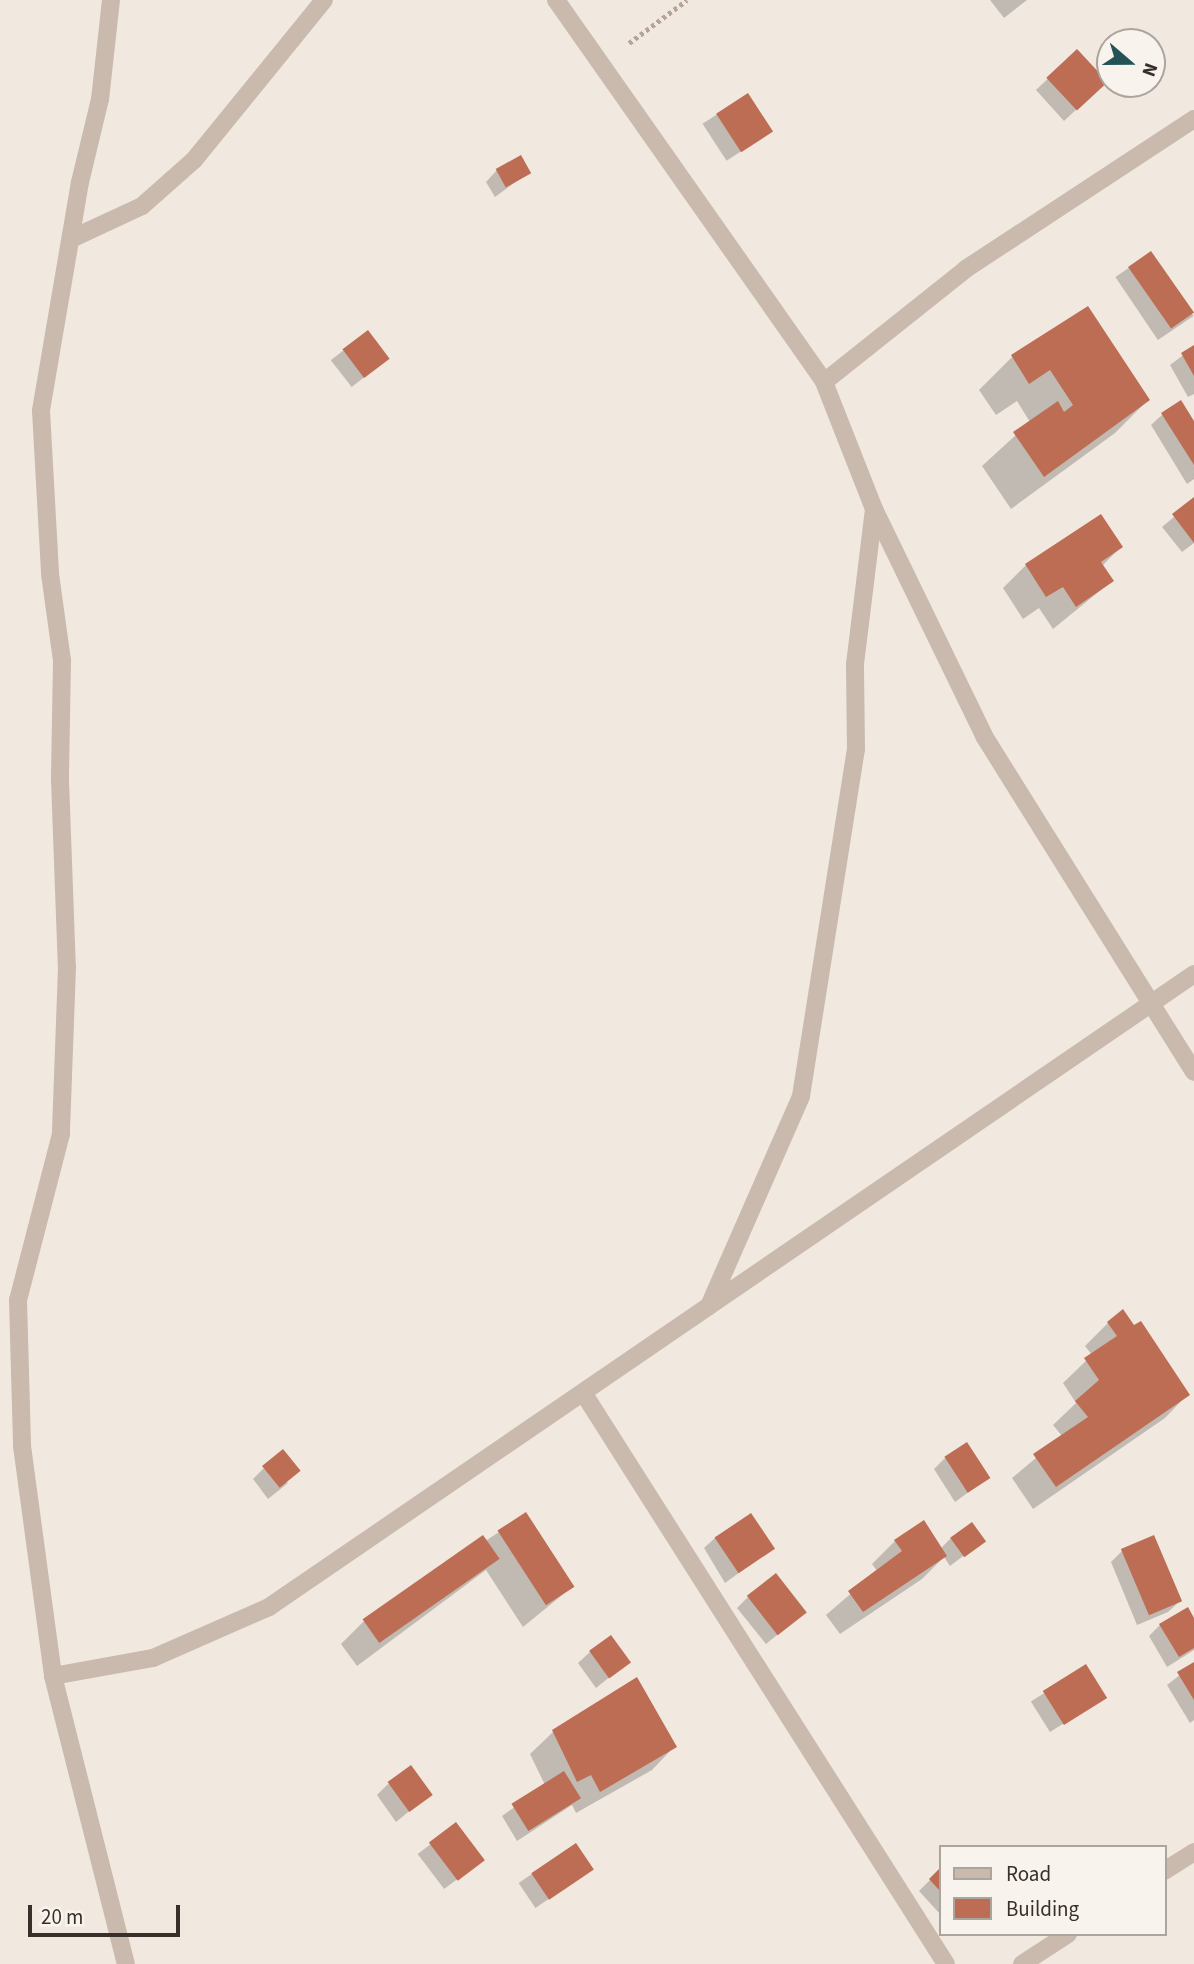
<!DOCTYPE html>
<style>
body{margin:0}
#map{position:relative;width:1194px;height:1964px;overflow:hidden;background:#f1e9e0;font-family:"Source Sans 3",sans-serif}
div>[style]{position:absolute}
[style*='--x']{left:calc(var(--x)*1px);top:calc(var(--y)*1px);width:calc(var(--w)*1px);rotate:calc(var(--a)*1deg)}
.shadow>*{inset:0;background:#0003;transform-origin:0 0}
.building>*{inset:0;background:#bd6d53;transform-origin:0 0}
.path>*{height:4.5px;margin-top:-2.25px;transform-origin:0;background:repeating-linear-gradient(90deg,#b5a497 0 3.5px,transparent 0 7px)}
.street>*{height:18px;margin:-9px;padding:0 9px;transform-origin:9px;border-radius:9px;background:#c9baad}
span{translate:-50% -50%;white-space:nowrap;text-align:center;line-height:1.15;-webkit-text-stroke:5px #f9f3ed;paint-order:stroke}
.legend{position:absolute;left:939px;top:1845px;width:228px;height:91px;box-sizing:border-box;background:#f9f3ed;border:2px solid #aca59f;margin:0;padding:9px 12px;list-style:none;font-size:21px;color:#382f2b}
.legend li{display:flex;align-items:center;gap:14px;height:35px}
.legend b{width:35px;border:2px solid #aca59f}
.north{position:absolute;left:1096px;top:28px;width:70px;height:70px;box-sizing:border-box;background:#f9f3ed;border:2px solid #aca59f;border-radius:50%;rotate:110deg;font-size:19px;font-weight:700;line-height:28px;text-align:center;color:#382f2b}
.north::after{content:'';display:block;margin:auto;width:24px;height:32px;background:#235357;clip-path:polygon(50% 0,100% 100%,50% 72%,0 100%)}
.scale{position:absolute;left:28px;top:1905px;width:152px;height:32px;box-sizing:border-box;border:4px solid #382f2b;border-top:0;padding-left:9px;font-size:21px;line-height:24px;white-space:nowrap;color:#382f2b;-webkit-text-stroke:5px #f9f3ed;paint-order:stroke}
</style>
<div id="map">
<div class="shadow">
<div style="clip-path:polygon(990px 0,1027px 0,1004px 18px)"></div>
<div style="clip-path:polygon(1077px 51px,1094px 93px,1064px 121px,1036px 90px)"></div>
<div style="left:747px;top:95px;width:44px;height:53px;rotate:57deg"></div>
<div style="clip-path:polygon(497px 170px,529px 172px,495px 197px,486px 182px)"></div>
<div style="left:1151px;top:253px;width:76px;height:43px;rotate:56deg"></div>
<div style="clip-path:polygon(1088px 308px,1148px 400px,1115px 433px,1011px 509px,982px 466px,1030px 422px,1017px 401px,996px 415px,979px 390px,1012px 357px)"></div>
<div style="left:367px;top:332px;width:34px;height:46px;rotate:52deg"></div>
<div style="clip-path:polygon(1194px 347px,1194px 394px,1188px 397px,1170px 365px)"></div>
<div style="clip-path:polygon(1163px 414px,1194px 424px,1194px 479px,1187px 484px,1151px 425px)"></div>
<div style="clip-path:polygon(1194px 500px,1194px 543px,1182px 552px,1162px 527px)"></div>
<div style="clip-path:polygon(1121px 547px,1102px 566px,1112px 581px,1053px 629px,1039px 608px,1023px 619px,1003px 588px,1026px 565px)"></div>
<div style="clip-path:polygon(1108px 1323px,1187px 1395px,1165px 1418px,1033px 1509px,1012px 1478px,1062px 1436px,1053px 1425px,1076px 1403px,1063px 1383px,1092px 1355px,1085px 1346px)"></div>
<div style="clip-path:polygon(945px 1458px,988px 1478px,955px 1502px,934px 1469px)"></div>
<div style="clip-path:polygon(264px 1468px,288px 1483px,268px 1499px,253px 1479px)"></div>
<div style="clip-path:polygon(499px 1532px,572px 1587px,523px 1627px,486px 1570px,357px 1666px,341px 1644px,364px 1621px)"></div>
<div style="clip-path:polygon(716px 1537px,772px 1549px,725px 1583px,704px 1548px)"></div>
<div style="clip-path:polygon(951px 1538px,983px 1541px,950px 1566px,944px 1557px,922px 1579px,840px 1634px,826px 1615px,877px 1571px,872px 1564px,895px 1541px,940px 1549px)"></div>
<div style="clip-path:polygon(1122px 1551px,1180px 1601px,1168px 1612px,1137px 1625px,1111px 1562px)"></div>
<div style="clip-path:polygon(748px 1597px,805px 1612px,766px 1644px,737px 1608px)"></div>
<div style="clip-path:polygon(1194px 1621px,1194px 1650px,1167px 1667px,1149px 1636px,1160px 1625px)"></div>
<div style="clip-path:polygon(590px 1652px,628px 1662px,596px 1688px,578px 1663px)"></div>
<div style="clip-path:polygon(1194px 1664px,1194px 1720px,1190px 1723px,1167px 1685px)"></div>
<div style="left:1086px;top:1667px;width:36px;height:65px;rotate:58deg"></div>
<div style="clip-path:polygon(553px 1732px,674px 1747px,652px 1770px,576px 1813px,572px 1805px,517px 1841px,502px 1816px,545px 1785px,530px 1754px)"></div>
<div style="clip-path:polygon(388px 1784px,430px 1794px,396px 1822px,377px 1795px)"></div>
<div style="left:456px;top:1825px;width:44px;height:48px;rotate:53deg"></div>
<div style="left:575px;top:1845px;width:30px;height:68px;rotate:56deg"></div>
<div style="clip-path:polygon(940px 1870px,940px 1914px,919px 1891px)"></div>
</div>
<div class="building">
<div style="left:1077px;top:49px;width:45px;height:42px;rotate:47deg"></div>
<div style="left:748px;top:93px;width:46px;height:38px;rotate:57deg"></div>
<div style="left:521px;top:155px;width:21px;height:29px;rotate:61deg"></div>
<div style="left:1151px;top:251px;width:75px;height:28px;rotate:55deg"></div>
<div style="clip-path:polygon(1088px 306px,1150px 400px,1044px 477px,1013px 432px,1058px 401px,1064px 412px,1073px 405px,1050px 370px,1029px 384px,1011px 355px)"></div>
<div style="left:368px;top:330px;width:36px;height:32px;rotate:53deg"></div>
<div style="clip-path:polygon(1194px 345px,1194px 376px,1181px 353px)"></div>
<div style="clip-path:polygon(1181px 400px,1194px 421px,1194px 465px,1161px 413px)"></div>
<div style="clip-path:polygon(1194px 497px,1194px 543px,1172px 514px)"></div>
<div style="clip-path:polygon(1101px 514px,1123px 547px,1101px 562px,1114px 581px,1076px 607px,1063px 587px,1046px 597px,1025px 564px)"></div>
<div style="clip-path:polygon(1123px 1309px,1134px 1325px,1141px 1321px,1190px 1395px,1056px 1487px,1033px 1454px,1088px 1417px,1075px 1401px,1099px 1380px,1084px 1358px,1117px 1336px,1107px 1322px)"></div>
<div style="left:967px;top:1442px;width:43px;height:27px;rotate:57deg"></div>
<div style="left:283px;top:1449px;width:28px;height:27px;rotate:51deg"></div>
<div style="left:526px;top:1512px;width:89px;height:34px;rotate:57deg"></div>
<div style="left:751px;top:1513px;width:43px;height:44px;rotate:56deg"></div>
<div style="clip-path:polygon(924px 1520px,947px 1556px,863px 1612px,848px 1591px,902px 1551px,894px 1540px)"></div>
<div style="left:972px;top:1522px;width:24px;height:27px;rotate:54deg"></div>
<div style="left:483px;top:1535px;width:29px;height:147px;rotate:55deg"></div>
<div style="left:1154px;top:1535px;width:72px;height:36px;rotate:67deg"></div>
<div style="left:776px;top:1573px;width:50px;height:37px;rotate:52deg"></div>
<div style="clip-path:polygon(1188px 1607px,1194px 1618px,1194px 1648px,1179px 1657px,1159px 1624px)"></div>
<div style="left:611px;top:1635px;width:34px;height:27px;rotate:54deg"></div>
<div style="clip-path:polygon(1194px 1662px,1194px 1700px,1177px 1672px)"></div>
<div style="left:1086px;top:1664px;width:40px;height:51px;rotate:58deg"></div>
<div style="clip-path:polygon(637px 1677px,677px 1747px,600px 1792px,591px 1775px,577px 1782px,552px 1730px)"></div>
<div style="left:411px;top:1765px;width:37px;height:29px;rotate:54deg"></div>
<div style="left:564px;top:1771px;width:32px;height:62px;rotate:58deg"></div>
<div style="left:456px;top:1822px;width:48px;height:34px;rotate:53deg"></div>
<div style="left:576px;top:1843px;width:32px;height:54px;rotate:56deg"></div>
<div style="clip-path:polygon(940px 1868px,940px 1891px,929px 1879px)"></div>
</div>
<div class="path">
<div style="--x:629;--y:43;--w:72;--a:-36.6"></div>
</div>
<div class="street">
<div style="--x:111;--y:0;--w:100;--a:96.3"></div>
<div style="--x:100;--y:99;--w:85;--a:103.5"></div>
<div style="--x:80;--y:182;--w:232;--a:99.7"></div>
<div style="--x:41;--y:411;--w:163;--a:86.8"></div>
<div style="--x:50;--y:574;--w:88;--a:82.1"></div>
<div style="--x:62;--y:661;--w:119;--a:91"></div>
<div style="--x:60;--y:780;--w:187;--a:87.9"></div>
<div style="--x:67;--y:967;--w:167;--a:92.1"></div>
<div style="--x:61;--y:1134;--w:171;--a:104.5"></div>
<div style="--x:18;--y:1300;--w:146;--a:88.4"></div>
<div style="--x:22;--y:1446;--w:232;--a:82.3"></div>
<div style="--x:53;--y:1676;--w:297;--a:75.8"></div>
<div style="--x:556;--y:0;--w:467;--a:54.9"></div>
<div style="--x:1194;--y:119;--w:273;--a:146.7"></div>
<div style="--x:966;--y:269;--w:181;--a:141.5"></div>
<div style="--x:824;--y:382;--w:136;--a:68.5"></div>
<div style="--x:874;--y:509;--w:252;--a:64.1"></div>
<div style="--x:984;--y:736;--w:396;--a:58"></div>
<div style="--x:71;--y:239;--w:78;--a:-24.9"></div>
<div style="--x:142;--y:206;--w:69;--a:-41.5"></div>
<div style="--x:194;--y:160;--w:206;--a:-50.9"></div>
<div style="--x:709;--y:1306;--w:229;--a:-66.3"></div>
<div style="--x:801;--y:1096;--w:350;--a:-81"></div>
<div style="--x:856;--y:750;--w:86;--a:-90.7"></div>
<div style="--x:855;--y:664;--w:156;--a:-83"></div>
<div style="--x:584;--y:1394;--w:675;--a:57.58"></div>
<div style="--x:53;--y:1676;--w:102;--a:-10.2"></div>
<div style="--x:153;--y:1658;--w:127;--a:-23.7"></div>
<div style="--x:269;--y:1607;--w:1121;--a:-34.38"></div>
<div style="--x:1164;--y:1871;--w:36;--a:-32"></div>
<div style="--x:1022;--y:1964;--w:55;--a:-33.1"></div>
</div>
<ul class="legend">
<li><b style="height:9px;background:#c9baad"></b>Road</li>
<li><b style="height:19px;background:#bd6d53"></b>Building</li>
</ul>
<div class="north">N</div>
<div class="scale">20 m</div>
</div>
